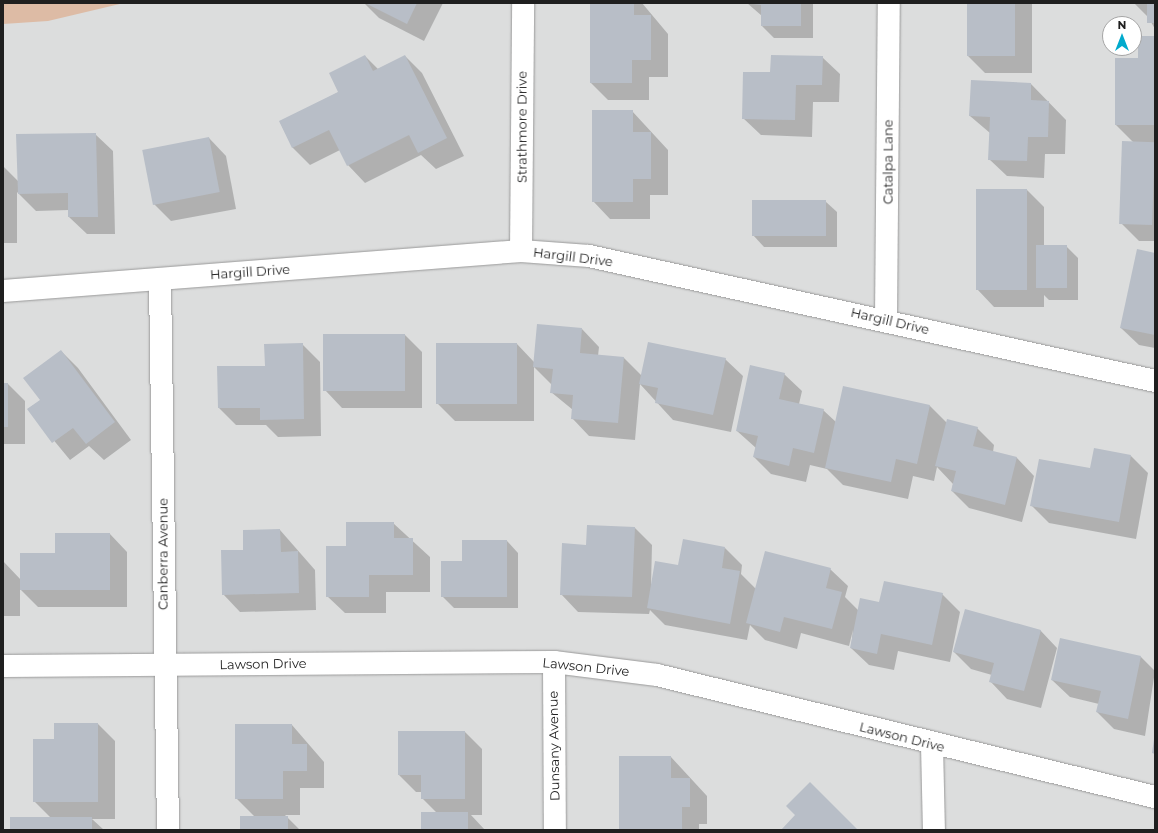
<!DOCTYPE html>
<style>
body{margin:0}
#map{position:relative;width:1158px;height:833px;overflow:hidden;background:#e5e7ef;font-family:Montserrat,sans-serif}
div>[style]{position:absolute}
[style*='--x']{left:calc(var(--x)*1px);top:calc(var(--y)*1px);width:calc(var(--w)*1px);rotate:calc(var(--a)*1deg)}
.residential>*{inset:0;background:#dcdddd}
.water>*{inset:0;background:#ddbba5}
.shadow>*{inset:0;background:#0003}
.building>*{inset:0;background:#b8bec7;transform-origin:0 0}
.roads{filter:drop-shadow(0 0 1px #999) drop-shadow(0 0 1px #999)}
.minor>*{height:22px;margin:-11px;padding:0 11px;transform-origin:11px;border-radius:11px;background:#fff}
span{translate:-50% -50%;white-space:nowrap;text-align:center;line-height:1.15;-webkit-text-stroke:3.5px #fff;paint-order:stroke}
.street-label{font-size:13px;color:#1f1f1f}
.frame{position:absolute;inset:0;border:4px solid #1f1f1f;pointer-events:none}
.north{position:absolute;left:1102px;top:16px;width:40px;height:40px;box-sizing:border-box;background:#fff;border:1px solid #a5a5a5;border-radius:50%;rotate:0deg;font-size:11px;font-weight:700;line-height:16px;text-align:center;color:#1f1f1f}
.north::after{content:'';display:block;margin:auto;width:14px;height:18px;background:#01aacc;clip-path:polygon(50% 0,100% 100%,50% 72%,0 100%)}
</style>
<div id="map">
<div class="residential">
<div style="clip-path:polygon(evenodd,3px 3px,1155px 3px,1155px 830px,3px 830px,3px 3px,1110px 24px,1134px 24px,1134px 48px,1110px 48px,1110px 24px)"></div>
</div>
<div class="water">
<div style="clip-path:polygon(3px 3px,124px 3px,48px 21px,3px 24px)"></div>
</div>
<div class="shadow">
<div style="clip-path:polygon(364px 3px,443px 3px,424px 41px,379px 18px)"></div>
<div style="clip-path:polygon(591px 3px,642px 3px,668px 34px,668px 77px,649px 77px,649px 100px,608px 100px,591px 83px)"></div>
<div style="clip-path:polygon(747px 3px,813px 3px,813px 38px,774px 38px,762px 26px,762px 16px)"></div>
<div style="clip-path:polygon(968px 3px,1032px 3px,1032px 73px,985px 73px,968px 56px)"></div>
<div style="clip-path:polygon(1134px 3px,1155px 3px,1155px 29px,1148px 17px)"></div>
<div style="clip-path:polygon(1155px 37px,1155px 241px,1139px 241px,1122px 224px,1133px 142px,1116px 125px,1139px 59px)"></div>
<div style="clip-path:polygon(365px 56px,378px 69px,405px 56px,422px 73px,464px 156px,436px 169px,421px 155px,365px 183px,348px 165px,340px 150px,310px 165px,293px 148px,280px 122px,339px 92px)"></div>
<div style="clip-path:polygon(822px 57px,840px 74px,839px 102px,813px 102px,812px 137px,761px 135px,743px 118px,771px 73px)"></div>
<div style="clip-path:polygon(1031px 84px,1066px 120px,1065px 154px,1045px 154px,1044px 178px,1007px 176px,989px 159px,990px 133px,970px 116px)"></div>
<div style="clip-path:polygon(632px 111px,668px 150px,668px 195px,650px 195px,650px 219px,610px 219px,593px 201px)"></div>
<div style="clip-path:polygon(95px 134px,113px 151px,115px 234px,87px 234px,69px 217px,69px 210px,36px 211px,17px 192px,17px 243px,3px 243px,3px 166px,18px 181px)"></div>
<div style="clip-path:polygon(209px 138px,226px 156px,236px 209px,171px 221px,154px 204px)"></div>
<div style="clip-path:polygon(977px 190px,1027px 190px,1044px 207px,1044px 246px,1066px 246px,1078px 258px,1078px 300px,1049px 300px,1044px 295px,1044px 307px,994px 307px,977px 289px)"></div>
<div style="clip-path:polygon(825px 201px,837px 212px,837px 247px,764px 247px,753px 235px)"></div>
<div style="clip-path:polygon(1155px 254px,1155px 348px,1139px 345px,1121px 328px)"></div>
<div style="clip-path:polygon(582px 329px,599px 347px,598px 356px,624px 358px,642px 376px,725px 359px,743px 376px,731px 432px,673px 420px,640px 384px,635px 440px,589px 436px,572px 418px,573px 410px,551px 392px,551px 384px,534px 367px,534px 421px,455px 421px,437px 403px,517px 344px,534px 362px)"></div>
<div style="clip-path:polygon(405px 335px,422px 352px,422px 408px,342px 408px,325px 390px)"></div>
<div style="clip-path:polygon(302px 344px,320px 362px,321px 436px,278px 437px,266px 425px,236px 425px,219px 408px,266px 367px)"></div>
<div style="clip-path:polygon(61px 351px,78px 368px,131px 440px,104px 460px,89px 446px,70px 460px,28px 409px,41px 400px)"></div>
<div style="clip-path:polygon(784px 374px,802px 391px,799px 404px,823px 410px,836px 422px,930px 406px,947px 423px,977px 428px,994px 445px,993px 452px,1017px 458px,1034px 476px,1022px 522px,969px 508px,952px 491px,953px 484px,937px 467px,934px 481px,913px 476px,908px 499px,843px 485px,827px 469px,810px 465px,806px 482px,771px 474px,754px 457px,756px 448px,737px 431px)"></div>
<div style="clip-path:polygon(3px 384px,8px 384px,25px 401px,25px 444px,3px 444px)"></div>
<div style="clip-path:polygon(1131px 456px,1148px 473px,1136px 539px,1049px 523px,1031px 505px,1091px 469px)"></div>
<div style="clip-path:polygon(393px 523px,430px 557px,430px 592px,386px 592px,386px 613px,345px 613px,327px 596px,347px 547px)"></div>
<div style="clip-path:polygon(635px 528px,652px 545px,651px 586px,679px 567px,725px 548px,742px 565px,741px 574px,756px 589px,830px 569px,848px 586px,845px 597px,859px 611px,880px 603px,942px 594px,960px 612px,950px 662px,898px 651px,894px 670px,869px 665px,851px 648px,853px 630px,849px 646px,801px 633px,797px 649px,765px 640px,750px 625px,747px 640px,665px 625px,650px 610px,649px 614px,578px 612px,561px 594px,587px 546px)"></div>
<div style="clip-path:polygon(280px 530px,315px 570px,316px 610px,240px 612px,223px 594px,244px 551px)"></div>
<div style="clip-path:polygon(110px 534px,127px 552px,127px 607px,38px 607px,20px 589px,20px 616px,3px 616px,3px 561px,21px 580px,56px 554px)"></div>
<div style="clip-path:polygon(507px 541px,518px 553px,518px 608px,454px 608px,442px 596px,463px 562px)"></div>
<div style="clip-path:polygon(1040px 630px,1057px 648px,1041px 708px,1007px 699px,990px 681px,992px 675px,971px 669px,954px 652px)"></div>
<div style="clip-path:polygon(1141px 657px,1155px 671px,1145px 736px,1114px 729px,1097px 712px,1099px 704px,1070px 697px,1052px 680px)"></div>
<div style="clip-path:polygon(98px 724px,115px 741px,115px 819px,92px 819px,104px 830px,11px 830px,51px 818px,34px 801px,55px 740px)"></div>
<div style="clip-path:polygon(292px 725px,324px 762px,324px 788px,300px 788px,300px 815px,285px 815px,300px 830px,241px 830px,255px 817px,236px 798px)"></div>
<div style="clip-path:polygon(465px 732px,482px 749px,482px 815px,471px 815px,485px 830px,422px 830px,437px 813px,422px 798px,422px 792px,416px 792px,399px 775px)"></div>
<div style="clip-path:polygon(671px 757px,707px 796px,707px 824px,699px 824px,699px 830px,620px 830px)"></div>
</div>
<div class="building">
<div style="clip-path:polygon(365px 3px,417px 3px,407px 24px)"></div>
<div style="clip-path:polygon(590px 3px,634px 3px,634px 15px,651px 15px,651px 60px,632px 60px,632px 83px,590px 83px)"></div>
<div style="clip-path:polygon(746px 3px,801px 3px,801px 26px,761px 26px,761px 5px)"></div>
<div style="left:967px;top:3px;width:48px;height:53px"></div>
<div style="left:1147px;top:3px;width:8px;height:20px"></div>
<div style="clip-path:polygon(1138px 36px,1155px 36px,1155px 125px,1115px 125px,1115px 58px,1138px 58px)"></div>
<div style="clip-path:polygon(365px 55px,373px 71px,405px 55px,447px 138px,418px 153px,409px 135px,347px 166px,329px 130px,292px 148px,279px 121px,338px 92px,329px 73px)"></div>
<div style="clip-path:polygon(771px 55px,823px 56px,822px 85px,796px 85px,795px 120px,742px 119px,743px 72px,770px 72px)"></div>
<div style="clip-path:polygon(971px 80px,1031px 83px,1031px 100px,1049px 101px,1048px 137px,1028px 137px,1027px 161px,988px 160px,990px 117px,969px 116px)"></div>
<div style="clip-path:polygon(592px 110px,633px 110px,633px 132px,651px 132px,651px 179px,633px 179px,633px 202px,592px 202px)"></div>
<div style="clip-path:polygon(96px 133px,98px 217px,68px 217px,68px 193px,18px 194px,16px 134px)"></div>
<div style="left:209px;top:137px;width:56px;height:68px;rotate:79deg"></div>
<div style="left:1122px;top:141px;width:33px;height:83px;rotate:2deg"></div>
<div style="left:976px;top:189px;width:51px;height:101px"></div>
<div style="left:752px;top:200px;width:74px;height:36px"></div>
<div style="left:1036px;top:245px;width:31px;height:43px"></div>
<div style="clip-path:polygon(1137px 249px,1155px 253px,1155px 335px,1120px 328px)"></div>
<div style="clip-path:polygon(537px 324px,582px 328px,580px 353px,624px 357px,618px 423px,571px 419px,573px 395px,550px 393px,553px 369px,533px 367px)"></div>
<div style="left:323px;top:334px;width:82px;height:57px"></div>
<div style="clip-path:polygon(648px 342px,726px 358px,713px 415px,655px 403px,658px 388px,639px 384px)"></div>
<div style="clip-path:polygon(303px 343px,304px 419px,260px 420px,260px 408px,218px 408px,217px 366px,265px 366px,264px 344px)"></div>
<div style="left:436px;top:343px;width:81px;height:61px"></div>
<div style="clip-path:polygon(61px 350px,115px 422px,86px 444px,73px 428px,52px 443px,27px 409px,40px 400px,23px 378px)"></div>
<div style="clip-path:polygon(750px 365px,785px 373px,779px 399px,824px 409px,814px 453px,793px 448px,789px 466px,753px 457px,758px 436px,736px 431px)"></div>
<div style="left:3px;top:383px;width:5px;height:44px"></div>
<div style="clip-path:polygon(843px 386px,930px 405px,917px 464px,896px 459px,891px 482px,825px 468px)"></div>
<div style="clip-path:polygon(947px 419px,978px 427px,973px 446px,1017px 457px,1005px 505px,951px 491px,956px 471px,935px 466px)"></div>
<div style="clip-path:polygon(1094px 448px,1131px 455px,1119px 522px,1030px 506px,1039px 459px,1090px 468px)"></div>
<div style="clip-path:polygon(346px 522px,394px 522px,394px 538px,413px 538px,413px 575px,369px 575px,369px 597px,326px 597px,326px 546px,346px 546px)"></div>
<div style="clip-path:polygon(587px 525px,635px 527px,632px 597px,560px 595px,562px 543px,586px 545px)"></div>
<div style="clip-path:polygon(280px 529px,281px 552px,298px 551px,299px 593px,222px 595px,221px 550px,243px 550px,243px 530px)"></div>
<div style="clip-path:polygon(55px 533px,110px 533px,110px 590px,20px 590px,20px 553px,55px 553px)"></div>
<div style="clip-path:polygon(683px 539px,725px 547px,722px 568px,740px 571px,730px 624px,647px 608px,655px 561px,678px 565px)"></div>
<div style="clip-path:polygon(462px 540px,507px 540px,507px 597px,441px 597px,441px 561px,462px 561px)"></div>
<div style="clip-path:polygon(765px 551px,831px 568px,826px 588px,842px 592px,832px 629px,784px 617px,780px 632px,746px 623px)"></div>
<div style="clip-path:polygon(884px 581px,943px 593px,932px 645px,881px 634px,877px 654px,850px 648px,860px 598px,879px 602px)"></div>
<div style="clip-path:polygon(965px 609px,1041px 630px,1024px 691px,989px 682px,994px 663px,953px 652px)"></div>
<div style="clip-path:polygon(1060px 638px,1141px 656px,1128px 719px,1096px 712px,1101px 691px,1051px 680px)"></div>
<div style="clip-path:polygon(54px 723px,98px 723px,98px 802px,33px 802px,33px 739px,54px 739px)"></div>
<div style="clip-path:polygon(235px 724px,292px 724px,292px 744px,307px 744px,307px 771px,283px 771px,283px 799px,235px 799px)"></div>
<div style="clip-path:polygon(398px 731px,465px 731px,465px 799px,421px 799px,421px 775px,398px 775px)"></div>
<div style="clip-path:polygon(1154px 739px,1155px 739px,1155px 754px,1152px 753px)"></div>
<div style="clip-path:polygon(619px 756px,671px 756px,671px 778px,690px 778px,690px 807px,682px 807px,682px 830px,619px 830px)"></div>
<div style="clip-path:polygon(810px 782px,858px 830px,781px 830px,795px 815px,786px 806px)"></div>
<div style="left:421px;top:812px;width:47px;height:18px"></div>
<div style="left:240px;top:816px;width:48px;height:14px"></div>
<div style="left:10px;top:817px;width:82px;height:13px"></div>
</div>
<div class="roads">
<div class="minor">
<div style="--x:521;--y:251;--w:248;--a:-89.5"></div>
<div style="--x:160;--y:279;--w:551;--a:89.17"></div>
<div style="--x:3;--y:291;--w:520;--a:-4.42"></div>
<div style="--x:521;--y:251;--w:68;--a:4.2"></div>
<div style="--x:589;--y:256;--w:580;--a:12.45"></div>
<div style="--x:886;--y:320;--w:317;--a:-89.5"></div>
<div style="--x:554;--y:662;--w:168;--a:89.7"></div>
<div style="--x:3;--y:666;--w:551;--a:-0.42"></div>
<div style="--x:554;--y:662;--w:104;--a:7.2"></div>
<div style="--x:657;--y:675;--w:513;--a:13.77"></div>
<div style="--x:932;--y:745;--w:85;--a:88.7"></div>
</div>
</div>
<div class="street-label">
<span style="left:522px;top:127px;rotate:-90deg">Strathmore Drive</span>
<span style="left:888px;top:162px;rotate:-90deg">Catalpa Lane</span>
<span style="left:573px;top:257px;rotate:7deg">Hargill Drive</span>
<span style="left:250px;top:272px;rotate:-4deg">Hargill Drive</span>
<span style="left:890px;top:321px;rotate:13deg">Hargill Drive</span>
<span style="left:163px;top:554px;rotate:-90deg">Canberra Avenue</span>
<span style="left:263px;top:664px;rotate:-1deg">Lawson Drive</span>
<span style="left:586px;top:667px;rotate:6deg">Lawson Drive</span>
<span style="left:902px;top:737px;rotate:14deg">Lawson Drive</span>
<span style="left:554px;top:746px;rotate:-91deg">Dunsany Avenue</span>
</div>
<div class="frame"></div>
<div class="north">N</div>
</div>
